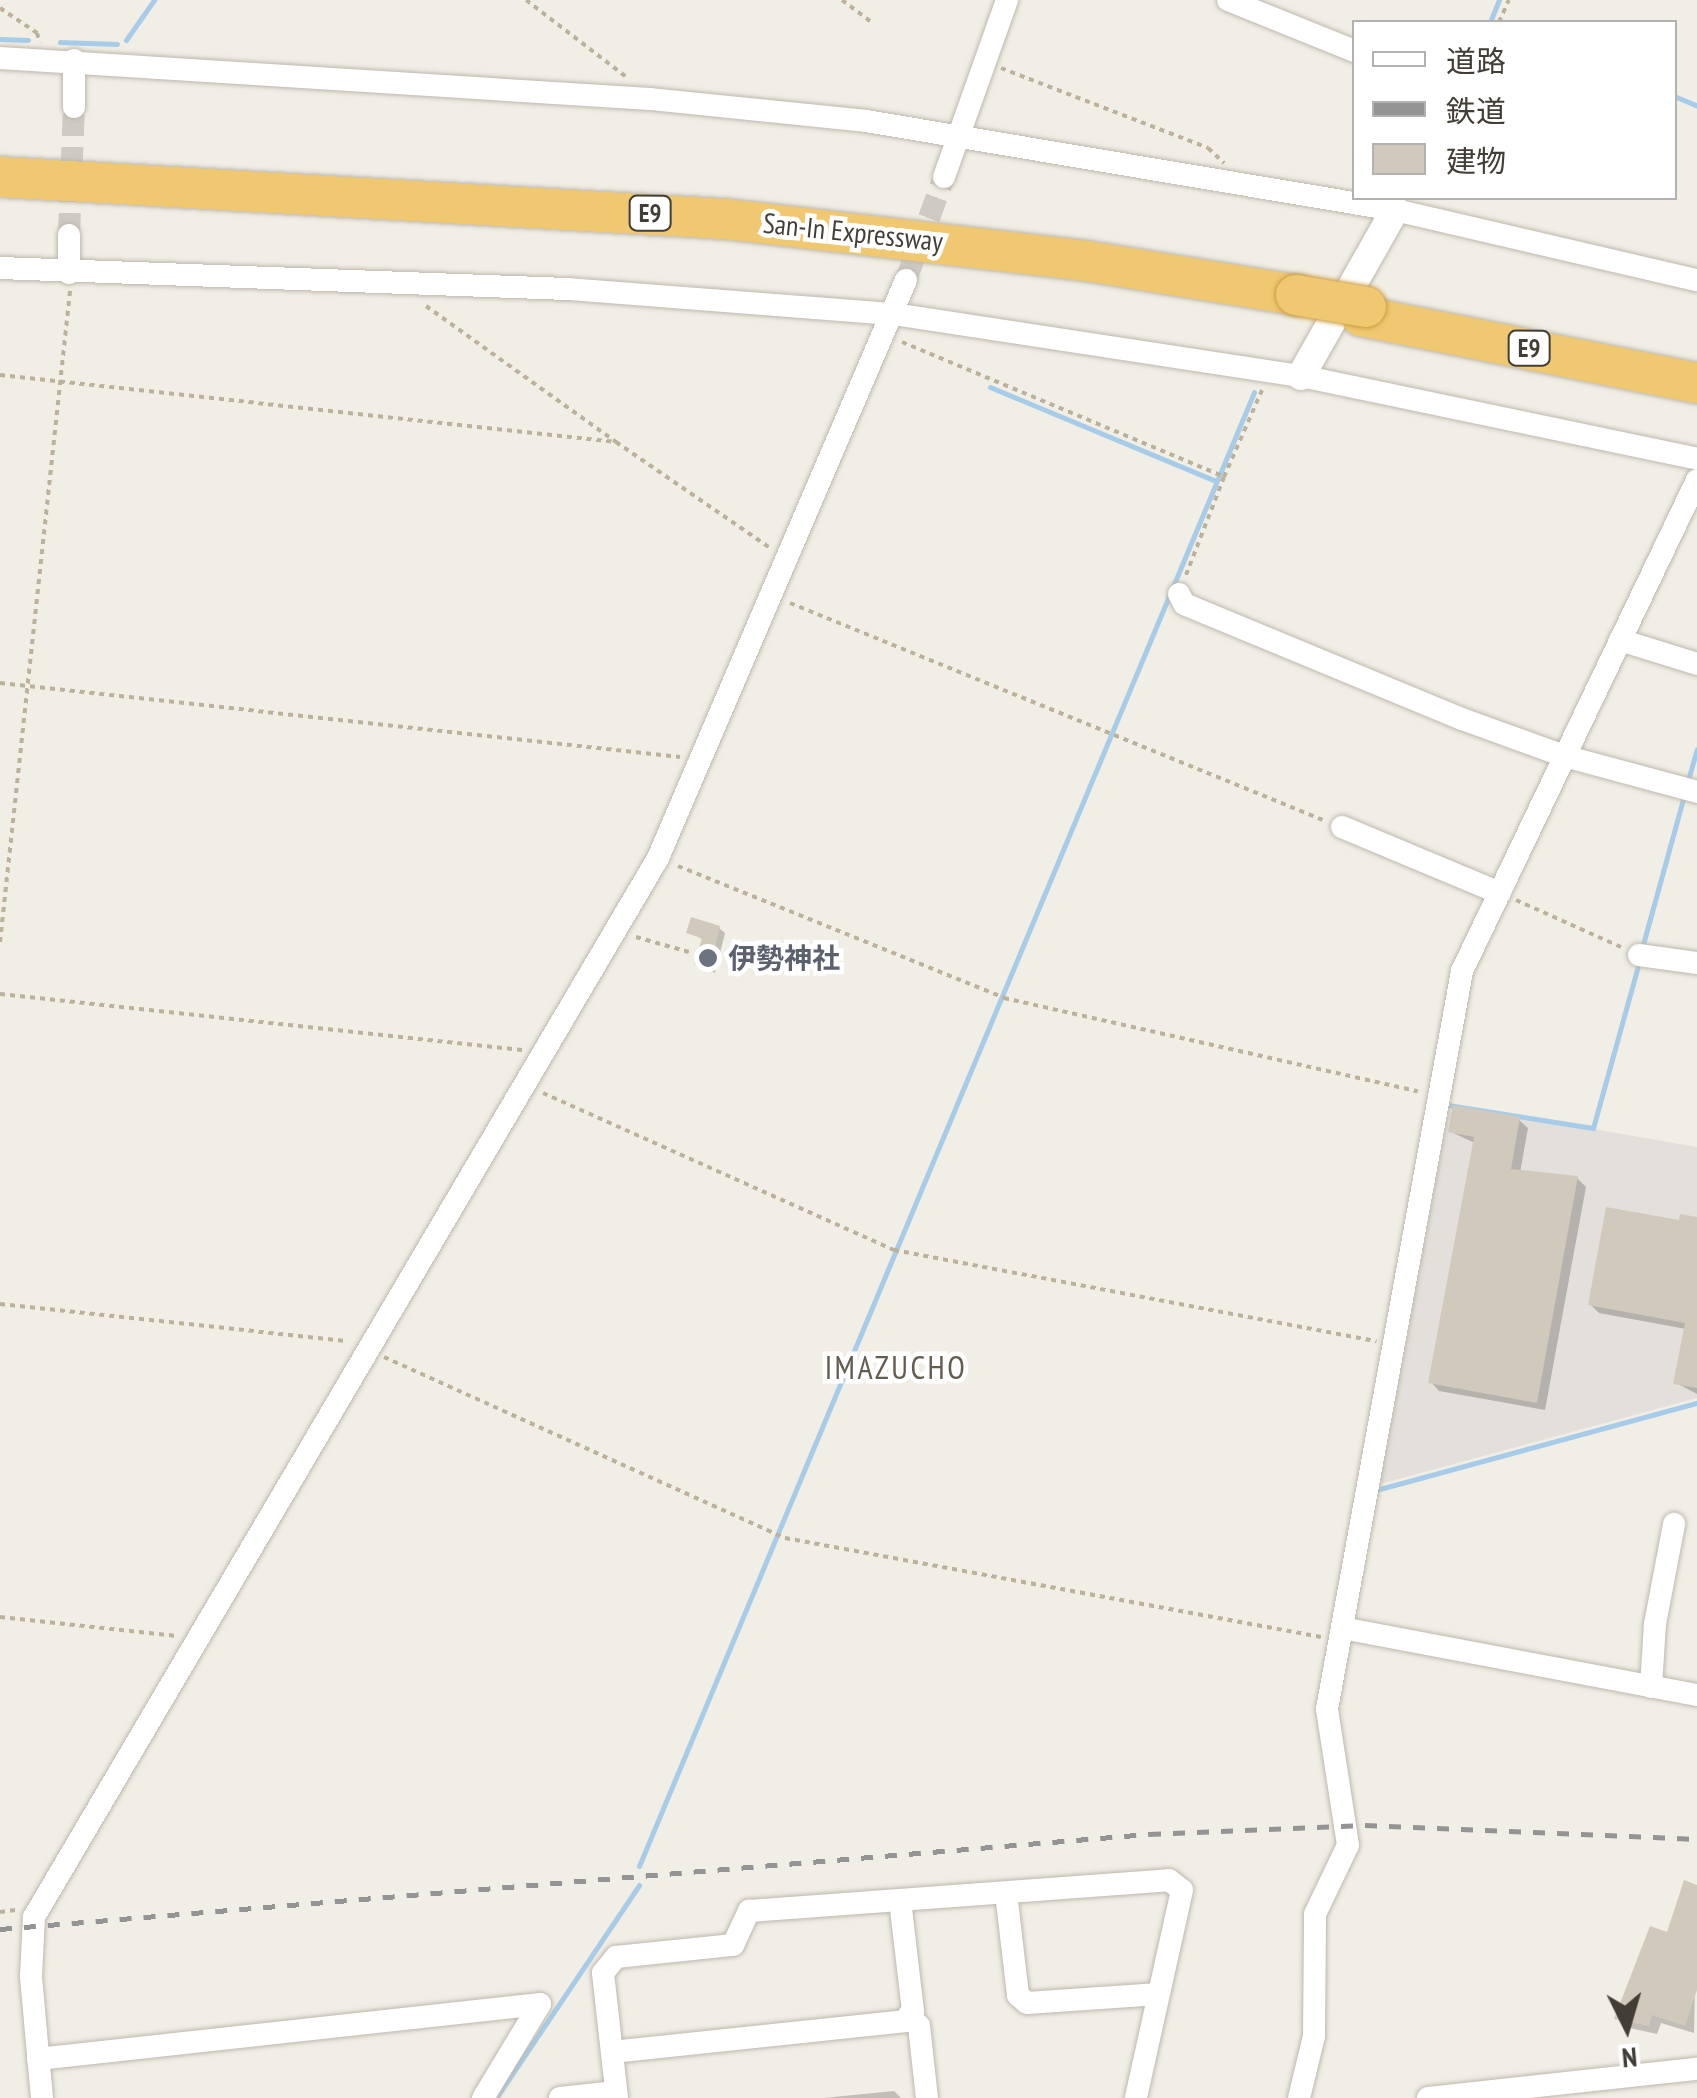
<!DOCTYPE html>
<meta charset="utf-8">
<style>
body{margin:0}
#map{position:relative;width:1697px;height:2098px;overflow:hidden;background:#f1eee5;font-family:"PT Sans Narrow","Noto Sans JP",sans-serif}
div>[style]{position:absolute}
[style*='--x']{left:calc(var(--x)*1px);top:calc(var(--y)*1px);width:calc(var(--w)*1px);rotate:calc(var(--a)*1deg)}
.industrial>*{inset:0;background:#e3dfda}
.shadow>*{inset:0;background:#0003}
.stream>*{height:5px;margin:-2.5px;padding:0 2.5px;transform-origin:2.5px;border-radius:2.5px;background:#a6cce9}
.building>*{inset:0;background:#d1c9bc}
.minor-tunnel>*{height:22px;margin-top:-11px;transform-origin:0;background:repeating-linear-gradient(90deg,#cecbc2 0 22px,transparent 0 33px)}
.path>*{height:4px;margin-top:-2px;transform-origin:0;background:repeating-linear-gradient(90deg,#bcb19b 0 5px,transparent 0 10px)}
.roads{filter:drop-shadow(0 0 2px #beb8ac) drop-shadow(0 0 2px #beb8ac)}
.minor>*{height:22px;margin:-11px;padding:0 11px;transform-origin:11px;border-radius:11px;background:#fff}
.tertiary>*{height:28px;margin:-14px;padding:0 14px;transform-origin:14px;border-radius:14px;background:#fff}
.motorway>*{height:40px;margin:-20px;padding:0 20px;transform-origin:20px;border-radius:20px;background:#f0c871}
.rail>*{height:5px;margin-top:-2.5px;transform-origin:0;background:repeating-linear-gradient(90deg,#949494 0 12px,transparent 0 24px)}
.bridges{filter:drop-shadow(0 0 2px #ce9d42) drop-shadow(0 0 2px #ce9d42)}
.motorway-bridge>*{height:40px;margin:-20px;padding:0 20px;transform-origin:20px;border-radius:20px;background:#f0c871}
.dots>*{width:28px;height:28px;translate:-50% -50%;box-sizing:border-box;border:5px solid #fff;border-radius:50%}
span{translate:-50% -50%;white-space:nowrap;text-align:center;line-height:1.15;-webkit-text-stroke:9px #fff;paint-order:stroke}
.shield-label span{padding:2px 8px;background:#fff;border:2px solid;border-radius:8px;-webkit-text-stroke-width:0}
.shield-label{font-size:25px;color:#433e35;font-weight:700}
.street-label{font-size:28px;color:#433e35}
.worship-label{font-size:28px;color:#5b616d;font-weight:700}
.left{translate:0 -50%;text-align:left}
.quarter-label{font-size:32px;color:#645c4e;letter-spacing:2.5px}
.legend{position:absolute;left:1352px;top:20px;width:325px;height:180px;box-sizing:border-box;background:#fff;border:2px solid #b4b2ae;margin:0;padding:12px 18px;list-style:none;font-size:30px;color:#433e35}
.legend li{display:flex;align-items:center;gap:20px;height:50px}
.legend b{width:50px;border:2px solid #b4b2ae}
.north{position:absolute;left:1577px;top:1978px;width:100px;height:100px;-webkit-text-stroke:8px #fff;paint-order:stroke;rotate:175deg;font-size:28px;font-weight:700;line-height:40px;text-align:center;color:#433e35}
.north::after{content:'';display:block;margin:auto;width:35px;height:45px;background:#433e35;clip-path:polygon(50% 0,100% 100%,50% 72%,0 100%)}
</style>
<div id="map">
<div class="industrial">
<div style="clip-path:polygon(1450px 1104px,1697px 1147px,1697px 1398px,1380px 1484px)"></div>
</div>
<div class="shadow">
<div style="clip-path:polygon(719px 928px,725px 933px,715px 973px,697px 964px,704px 940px,689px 932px)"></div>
<div style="clip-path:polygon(1519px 1120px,1528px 1128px,1520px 1173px,1577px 1178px,1586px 1187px,1545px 1410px,1439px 1391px,1431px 1382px,1475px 1143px,1451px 1132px)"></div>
<div style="clip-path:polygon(1697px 1221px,1697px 1394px,1676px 1383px,1686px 1329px,1599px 1313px,1590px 1304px,1681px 1223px)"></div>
<div style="clip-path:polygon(1697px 1887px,1694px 2033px,1661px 2023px,1657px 2034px,1625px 2027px,1617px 2018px)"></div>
<div style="clip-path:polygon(894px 2091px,901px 2098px,823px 2098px)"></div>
</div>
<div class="stream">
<div style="--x:1490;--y:22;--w:24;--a:-68"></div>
<div style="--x:0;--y:39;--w:28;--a:2"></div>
<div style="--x:126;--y:40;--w:49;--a:-55"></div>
<div style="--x:60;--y:42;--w:57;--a:2"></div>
<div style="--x:1674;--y:96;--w:25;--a:23"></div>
<div style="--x:990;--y:387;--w:245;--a:22.6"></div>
<div style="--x:1688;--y:780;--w:32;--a:-74"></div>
<div style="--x:1642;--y:948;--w:158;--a:-74.6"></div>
<div style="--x:1448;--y:1105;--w:147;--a:9"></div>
<div style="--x:1593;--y:1128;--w:172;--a:-74.5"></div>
<div style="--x:1376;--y:1490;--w:333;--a:-15.2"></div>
<div style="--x:639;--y:1866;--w:1597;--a:-67.35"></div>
<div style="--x:498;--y:2095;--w:253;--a:-56.1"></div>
</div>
<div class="building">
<div style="clip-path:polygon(691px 917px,720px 926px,710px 969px,694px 964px,702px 938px,686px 933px)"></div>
<div style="clip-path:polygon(1453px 1105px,1520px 1117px,1511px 1169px,1578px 1176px,1537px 1403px,1428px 1383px,1474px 1137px,1448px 1132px)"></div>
<div style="clip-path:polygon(1606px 1207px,1679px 1220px,1680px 1214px,1697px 1217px,1697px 1388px,1673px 1384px,1685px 1323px,1588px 1305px)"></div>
<div style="clip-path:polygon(1684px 1880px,1697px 1885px,1697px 1990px,1685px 2026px,1652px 2015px,1649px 2026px,1614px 2019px,1650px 1926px,1667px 1932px)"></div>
</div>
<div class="minor-tunnel">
<div style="--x:69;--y:235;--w:128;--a:-87.8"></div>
<div style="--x:906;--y:280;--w:110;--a:-69.7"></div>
</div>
<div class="path">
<div style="--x:526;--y:0;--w:130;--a:37.5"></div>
<div style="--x:842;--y:0;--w:39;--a:37"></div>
<div style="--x:0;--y:8;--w:45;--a:34"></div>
<div style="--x:37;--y:33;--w:10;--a:73"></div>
<div style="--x:1499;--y:22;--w:24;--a:-66"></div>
<div style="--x:1001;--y:68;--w:222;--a:21.1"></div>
<div style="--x:1208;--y:148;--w:22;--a:43"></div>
<div style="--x:426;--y:306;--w:234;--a:35.6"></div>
<div style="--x:902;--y:342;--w:349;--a:22.7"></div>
<div style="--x:1224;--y:477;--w:105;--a:111.2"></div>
<div style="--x:0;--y:375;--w:620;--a:6.21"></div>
<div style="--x:616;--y:442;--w:186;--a:34.5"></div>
<div style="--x:1224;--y:477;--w:95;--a:-66.4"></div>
<div style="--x:790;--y:603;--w:575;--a:22.15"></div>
<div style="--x:0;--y:683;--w:684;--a:6.21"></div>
<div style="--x:678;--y:866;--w:352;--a:22"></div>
<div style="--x:1004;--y:998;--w:424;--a:12.7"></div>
<div style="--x:1516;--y:900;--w:115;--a:24.1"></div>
<div style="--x:636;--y:937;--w:55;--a:15.8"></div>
<div style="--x:0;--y:942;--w:655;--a:-83.86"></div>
<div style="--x:0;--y:994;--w:525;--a:6.12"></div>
<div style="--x:543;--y:1093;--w:385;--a:24.1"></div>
<div style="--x:894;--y:1250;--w:491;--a:10.7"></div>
<div style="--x:0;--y:1304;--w:350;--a:6.1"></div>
<div style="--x:384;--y:1357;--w:440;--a:24.3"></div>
<div style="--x:785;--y:1538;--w:545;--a:10.46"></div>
<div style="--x:0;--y:1617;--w:178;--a:6.1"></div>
<div style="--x:0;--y:1912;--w:16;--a:-7"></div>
</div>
<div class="roads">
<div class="minor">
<div style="--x:1228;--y:0;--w:136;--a:22"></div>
<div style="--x:0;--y:58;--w:651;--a:3.61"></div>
<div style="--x:650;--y:99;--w:217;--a:5.8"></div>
<div style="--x:866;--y:121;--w:536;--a:9.55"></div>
<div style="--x:1395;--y:210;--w:310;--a:13.1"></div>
<div style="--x:74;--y:60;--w:47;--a:90"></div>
<div style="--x:944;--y:177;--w:188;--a:-70.4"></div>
<div style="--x:69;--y:235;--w:38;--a:90"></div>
<div style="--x:0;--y:268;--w:568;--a:2.12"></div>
<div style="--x:568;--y:289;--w:327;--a:4.4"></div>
<div style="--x:894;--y:314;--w:412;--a:8.7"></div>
<div style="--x:1301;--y:376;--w:405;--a:11.8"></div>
<div style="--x:1179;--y:594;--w:11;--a:63"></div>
<div style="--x:1184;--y:604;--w:301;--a:22.5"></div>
<div style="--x:1462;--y:719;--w:109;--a:19.9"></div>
<div style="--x:1564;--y:756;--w:138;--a:15.1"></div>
<div style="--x:1620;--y:640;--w:81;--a:17.3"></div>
<div style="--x:1342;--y:827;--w:171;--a:22.7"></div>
<div style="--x:1639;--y:955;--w:59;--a:7.9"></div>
<div style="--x:1342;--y:1628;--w:361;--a:10.7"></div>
<div style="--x:1651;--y:1687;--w:63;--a:-86.4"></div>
<div style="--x:1655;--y:1624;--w:102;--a:-79.2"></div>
<div style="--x:1006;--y:1893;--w:103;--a:83.3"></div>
<div style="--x:1018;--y:1995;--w:12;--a:42"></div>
<div style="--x:1027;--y:2003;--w:132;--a:-3.9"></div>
<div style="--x:909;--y:2015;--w:15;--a:48"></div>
<div style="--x:919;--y:2026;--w:72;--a:83.7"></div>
<div style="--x:612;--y:2052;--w:296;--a:-6"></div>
<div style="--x:906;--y:2021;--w:12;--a:-55"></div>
<div style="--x:913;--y:2011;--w:111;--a:-96.7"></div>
<div style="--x:38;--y:2059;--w:505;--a:-6.25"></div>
<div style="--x:540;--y:2004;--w:110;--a:121.2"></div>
<div style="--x:42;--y:2098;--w:122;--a:-95.2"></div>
<div style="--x:31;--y:1976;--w:59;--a:-87.1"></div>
<div style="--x:34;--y:1917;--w:1229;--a:-59.49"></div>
<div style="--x:658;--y:858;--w:629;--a:-66.78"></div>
<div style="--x:560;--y:2098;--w:56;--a:-6.1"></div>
<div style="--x:617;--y:2098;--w:126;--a:-96.4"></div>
<div style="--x:603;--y:1973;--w:21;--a:-51"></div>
<div style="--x:616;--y:1957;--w:118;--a:-5.9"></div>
<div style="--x:733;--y:1945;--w:38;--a:-65"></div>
<div style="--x:749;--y:1911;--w:421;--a:-4.2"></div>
<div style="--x:1169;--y:1880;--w:16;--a:38"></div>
<div style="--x:1182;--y:1890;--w:213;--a:102.5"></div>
<div style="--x:1299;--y:2098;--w:64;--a:-76.4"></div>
<div style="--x:1314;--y:2036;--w:122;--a:-89.5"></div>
<div style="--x:1315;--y:1914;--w:76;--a:-64.4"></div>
<div style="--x:1348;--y:1845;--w:138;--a:-98.8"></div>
<div style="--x:1327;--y:1709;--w:750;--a:-79.63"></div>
<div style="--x:1462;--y:971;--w:544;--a:-64.42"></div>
<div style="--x:1428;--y:2098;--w:271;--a:-6.2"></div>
</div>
<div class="tertiary">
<div style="--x:1301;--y:376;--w:191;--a:-60.5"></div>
</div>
<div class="motorway">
<div style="--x:0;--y:177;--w:726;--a:3.32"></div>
<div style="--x:725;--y:219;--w:363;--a:6.6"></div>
<div style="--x:1086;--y:261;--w:213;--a:9.2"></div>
<div style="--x:1361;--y:316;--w:343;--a:11.3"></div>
</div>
</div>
<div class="rail">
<div style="--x:0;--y:1929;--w:1153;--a:-4.73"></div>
<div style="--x:1149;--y:1834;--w:216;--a:-2.4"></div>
<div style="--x:1365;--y:1825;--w:332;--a:2.4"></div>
</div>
<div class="bridges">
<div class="motorway-bridge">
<div style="--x:1296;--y:295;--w:71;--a:9.7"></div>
</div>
</div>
<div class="dots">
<div style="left:708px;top:958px;background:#6b7280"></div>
</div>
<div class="shield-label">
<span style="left:650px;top:213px">E9</span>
<span style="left:1529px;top:348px">E9</span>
</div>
<div class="street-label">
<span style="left:853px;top:232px;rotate:6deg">San-In Expressway</span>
</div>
<div class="worship-label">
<span class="left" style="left:728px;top:958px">伊勢神社</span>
</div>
<div class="quarter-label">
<span style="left:896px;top:1367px">IMAZUCHO</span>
</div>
<ul class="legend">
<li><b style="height:12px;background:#fff"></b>道路</li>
<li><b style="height:12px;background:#949494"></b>鉄道</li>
<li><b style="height:28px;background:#d1c9bc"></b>建物</li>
</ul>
<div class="north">N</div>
</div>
